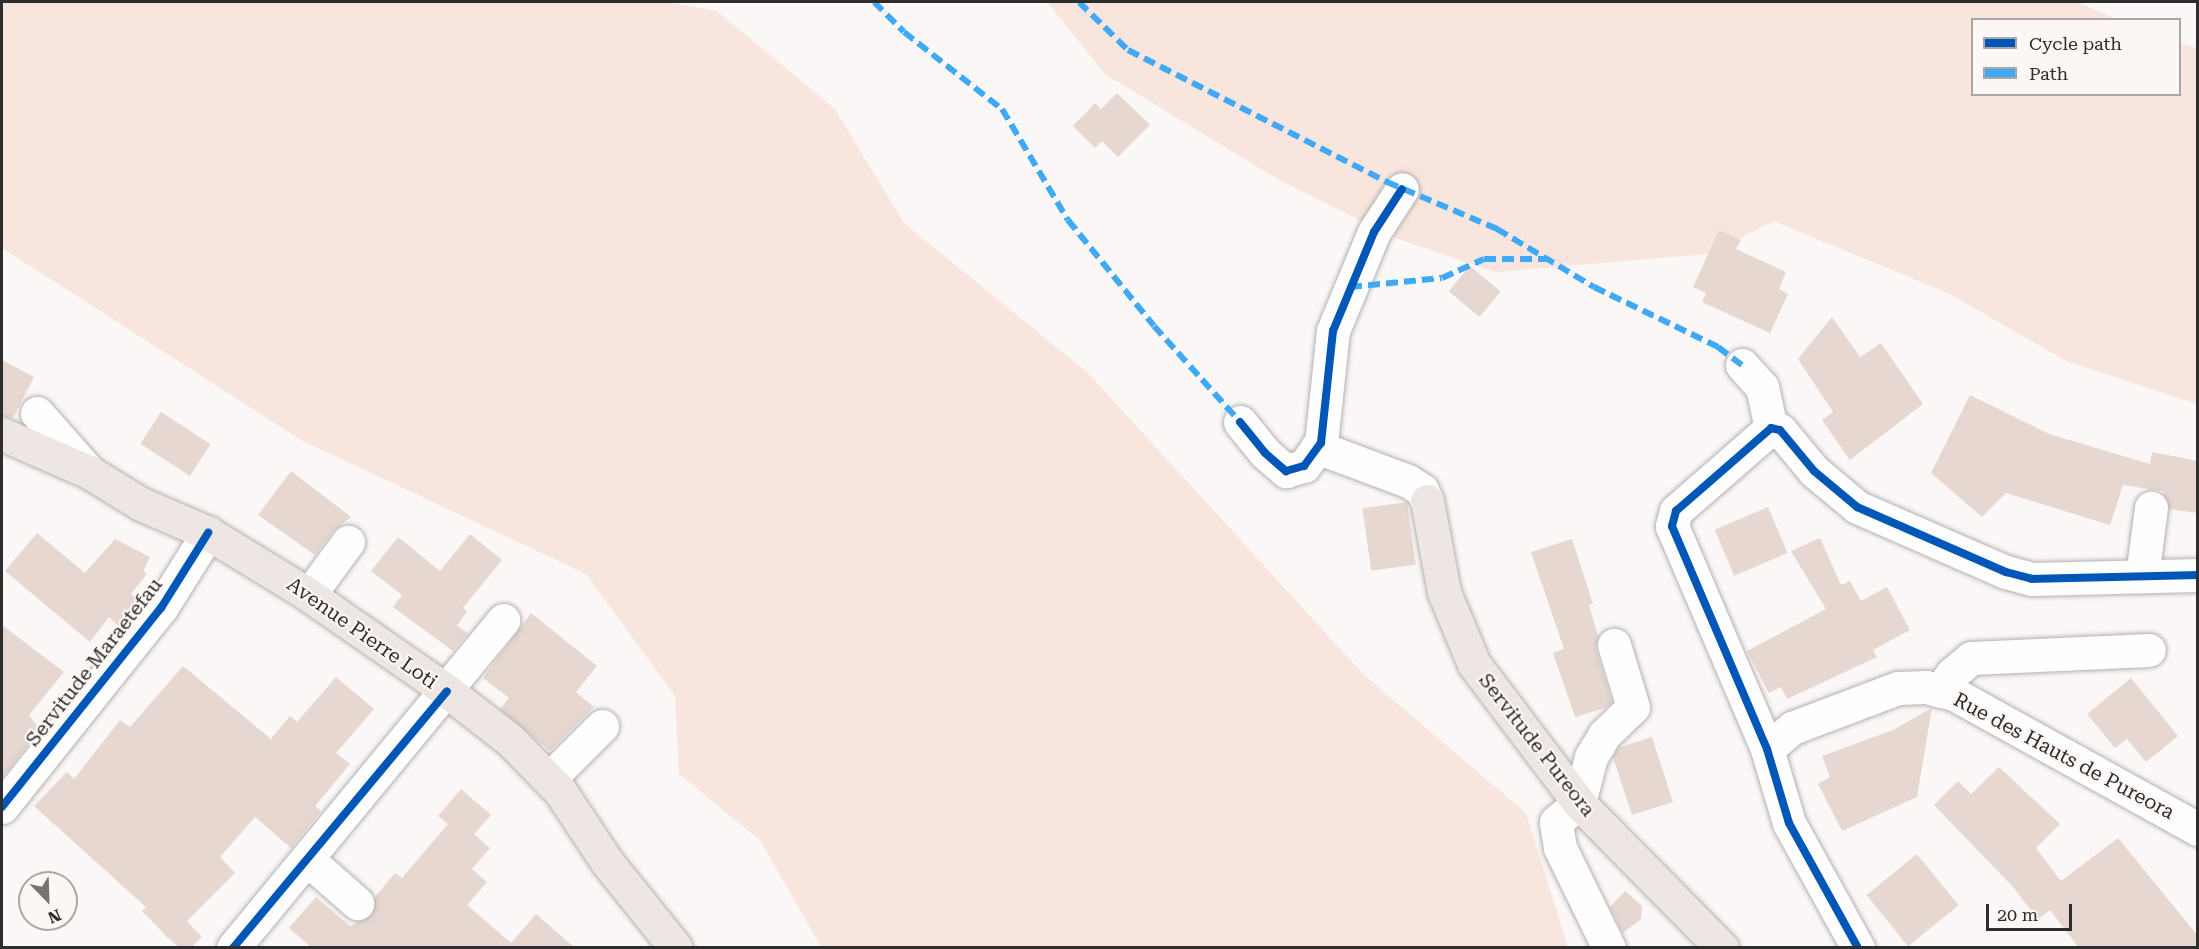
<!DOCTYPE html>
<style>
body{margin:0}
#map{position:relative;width:2199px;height:949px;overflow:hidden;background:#faf7f6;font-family:"Roboto Serif",serif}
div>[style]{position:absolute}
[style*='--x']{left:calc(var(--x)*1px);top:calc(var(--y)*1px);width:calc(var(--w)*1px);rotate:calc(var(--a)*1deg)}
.green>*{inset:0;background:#f8e5de}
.building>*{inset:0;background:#e7d7d1;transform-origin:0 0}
.roads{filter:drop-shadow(0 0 2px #b4b1b0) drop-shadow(0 0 2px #b4b1b0)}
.minor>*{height:33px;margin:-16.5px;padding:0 16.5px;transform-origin:16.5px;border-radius:16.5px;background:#fefefe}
.major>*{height:33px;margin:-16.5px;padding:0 16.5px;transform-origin:16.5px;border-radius:16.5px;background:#ede6e3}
.quiet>*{height:6px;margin-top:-3px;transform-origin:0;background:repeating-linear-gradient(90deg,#3fa9f5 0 12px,transparent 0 18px)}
.cycleway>*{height:8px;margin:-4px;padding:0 4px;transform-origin:4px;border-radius:4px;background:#0057b8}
span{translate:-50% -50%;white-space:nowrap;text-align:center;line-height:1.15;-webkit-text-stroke:4.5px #fcf6f4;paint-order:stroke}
.street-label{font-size:20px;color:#2f2d2c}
.frame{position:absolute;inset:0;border:3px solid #2f2d2c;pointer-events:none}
.legend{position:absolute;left:1971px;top:18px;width:210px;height:78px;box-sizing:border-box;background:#fcf6f4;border:2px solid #aaa6a4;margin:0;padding:8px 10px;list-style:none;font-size:18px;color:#2f2d2c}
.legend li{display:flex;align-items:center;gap:12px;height:30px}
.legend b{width:30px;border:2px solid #aaa6a4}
.north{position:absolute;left:18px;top:871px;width:60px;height:60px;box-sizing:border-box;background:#fcf6f4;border:2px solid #aaa6a4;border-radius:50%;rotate:157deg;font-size:16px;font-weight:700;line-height:24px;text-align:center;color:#2f2d2c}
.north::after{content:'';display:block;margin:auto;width:21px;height:27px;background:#767473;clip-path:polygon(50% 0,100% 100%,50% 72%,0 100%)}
.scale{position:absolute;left:1986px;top:904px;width:86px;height:27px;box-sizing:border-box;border:3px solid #2f2d2c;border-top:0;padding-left:8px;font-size:18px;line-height:21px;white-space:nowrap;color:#2f2d2c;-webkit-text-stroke:4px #fcf6f4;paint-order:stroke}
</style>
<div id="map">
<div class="green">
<div style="clip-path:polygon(2px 2px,667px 2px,717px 11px,835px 109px,904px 223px,1088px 373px,1364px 675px,1526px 813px,1568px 947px,821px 947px,760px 840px,679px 774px,675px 696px,586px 574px,301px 440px,2px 248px)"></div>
<div style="clip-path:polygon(1047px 2px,2077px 2px,2115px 19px,1972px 20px,1972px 94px,2180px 94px,2180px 43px,2197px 48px,2197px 404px,2066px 361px,1950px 294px,1774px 221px,1708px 254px,1495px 272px,1396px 238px,1279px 180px,1105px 74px)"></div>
</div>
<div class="building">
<div style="clip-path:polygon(1117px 93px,1150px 125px,1118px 157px,1102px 141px,1095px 148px,1073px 126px,1095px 103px,1101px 109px)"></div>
<div style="clip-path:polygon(1719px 230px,1741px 240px,1736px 249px,1786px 272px,1779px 289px,1788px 294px,1770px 333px,1702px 302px,1706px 293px,1693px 287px)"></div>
<div style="left:1470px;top:266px;width:40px;height:33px;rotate:40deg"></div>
<div style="clip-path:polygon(1832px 317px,1860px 357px,1881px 343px,1923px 404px,1850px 460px,1822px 420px,1833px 412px,1798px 359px)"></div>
<div style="clip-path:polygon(2px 360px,34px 377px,13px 418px,2px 416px)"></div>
<div style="clip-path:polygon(1970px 395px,2049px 434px,2150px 464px,2152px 452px,2198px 461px,2198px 513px,2169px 509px,2163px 491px,2123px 485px,2110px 525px,2006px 493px,1982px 517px,1931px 473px)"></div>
<div style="left:161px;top:412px;width:59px;height:38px;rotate:33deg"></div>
<div style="clip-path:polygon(291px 471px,351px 517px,333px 531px,315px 555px,258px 515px)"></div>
<div style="left:1407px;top:502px;width:63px;height:45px;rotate:82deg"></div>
<div style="left:1768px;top:507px;width:50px;height:58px;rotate:67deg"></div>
<div style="clip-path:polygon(37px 533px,85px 573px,115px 539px,150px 557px,143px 571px,147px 574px,131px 594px,142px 602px,121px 628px,109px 617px,90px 642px,5px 571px)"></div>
<div style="clip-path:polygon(470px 534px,502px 560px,463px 608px,467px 611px,457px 626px,468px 633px,453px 651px,393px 607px,402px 595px,371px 571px,398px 537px,440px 571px)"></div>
<div style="clip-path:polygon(1820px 538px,1841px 585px,1850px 581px,1861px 601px,1887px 587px,1910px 630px,1873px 650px,1877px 657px,1787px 699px,1781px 687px,1769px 693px,1747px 651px,1826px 609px,1791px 551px)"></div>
<div style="clip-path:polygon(1572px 539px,1593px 604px,1589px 605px,1598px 636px,1596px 650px,1612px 702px,1605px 708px,1575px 717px,1553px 653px,1564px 649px,1531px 552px)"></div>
<div style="clip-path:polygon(531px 613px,597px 666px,576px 692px,594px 707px,550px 751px,500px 709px,509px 698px,483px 678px)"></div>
<div style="clip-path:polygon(2px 625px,64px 672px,29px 715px,40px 730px,2px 778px)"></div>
<div style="clip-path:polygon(183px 666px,271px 739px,290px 716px,297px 722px,336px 677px,374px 709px,336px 753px,350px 764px,315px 806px,321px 811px,291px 848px,255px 817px,220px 857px,235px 873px,187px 921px,202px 937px,191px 948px,180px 948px,168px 938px,142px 911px,146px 907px,34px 806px,67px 772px,74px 779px,120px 720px,130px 727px)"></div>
<div style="clip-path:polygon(2131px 678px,2178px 736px,2146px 762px,2127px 739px,2115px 748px,2087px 714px)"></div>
<div style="clip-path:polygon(1932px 708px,1917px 797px,1842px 831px,1818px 784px,1830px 777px,1822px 756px,1893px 730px)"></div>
<div style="clip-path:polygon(1652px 737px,1673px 802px,1632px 815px,1613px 757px,1618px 748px)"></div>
<div style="clip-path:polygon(1999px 767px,2060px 824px,2036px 848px,2061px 881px,2118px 838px,2198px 936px,2198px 948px,2079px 948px,2050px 910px,2038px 919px,2013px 887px,1934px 805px,1958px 781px,1971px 794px)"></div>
<div style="clip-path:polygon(461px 789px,491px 815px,474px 834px,490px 848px,472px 869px,487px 882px,467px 905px,511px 943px,536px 914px,575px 948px,312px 948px,289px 928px,316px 897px,350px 926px,371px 916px,375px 897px,395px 873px,402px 878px,448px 824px,438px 816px)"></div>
<div style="left:1917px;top:854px;width:66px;height:65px;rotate:51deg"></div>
<div style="clip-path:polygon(1625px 891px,1642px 906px,1641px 919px,1623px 933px,1610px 907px)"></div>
</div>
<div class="roads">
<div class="minor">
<div style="--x:1742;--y:365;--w:30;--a:48"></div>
<div style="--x:1762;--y:387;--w:42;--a:77.6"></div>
<div style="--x:37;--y:413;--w:79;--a:48.6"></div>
<div style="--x:1240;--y:422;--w:40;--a:51"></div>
<div style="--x:1265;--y:453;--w:28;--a:41"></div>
<div style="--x:1286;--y:471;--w:19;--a:-16"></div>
<div style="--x:1304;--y:466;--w:29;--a:-54"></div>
<div style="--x:1321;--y:443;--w:113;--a:-83.9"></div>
<div style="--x:1333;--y:331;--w:107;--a:-67.5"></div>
<div style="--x:1374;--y:232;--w:51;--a:-56.9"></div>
<div style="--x:1771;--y:428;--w:126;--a:138.9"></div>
<div style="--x:1676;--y:511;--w:16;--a:105"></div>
<div style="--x:1672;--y:526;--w:242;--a:66.9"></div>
<div style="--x:1767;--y:749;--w:77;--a:73.4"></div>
<div style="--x:1789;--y:823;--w:143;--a:61.1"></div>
<div style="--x:1771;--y:428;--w:9;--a:13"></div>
<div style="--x:1780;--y:430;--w:53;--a:50.3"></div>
<div style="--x:1814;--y:471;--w:56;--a:39.9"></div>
<div style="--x:1857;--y:507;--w:163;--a:23.6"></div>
<div style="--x:2006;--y:572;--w:27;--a:15"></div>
<div style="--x:2032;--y:579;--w:166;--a:-1.4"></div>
<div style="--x:1317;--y:447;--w:97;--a:20.5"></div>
<div style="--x:1408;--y:481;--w:17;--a:33"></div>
<div style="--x:1422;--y:490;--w:12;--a:66"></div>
<div style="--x:2142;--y:576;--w:69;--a:-82.5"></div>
<div style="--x:309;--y:595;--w:66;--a:-53.7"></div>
<div style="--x:1940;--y:691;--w:21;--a:-55"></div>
<div style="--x:1952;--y:674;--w:25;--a:-40"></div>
<div style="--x:1971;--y:658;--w:178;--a:-2.6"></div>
<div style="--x:1767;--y:749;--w:33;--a:-40"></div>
<div style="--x:1792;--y:728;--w:113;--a:-20.7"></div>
<div style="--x:1898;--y:688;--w:28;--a:-2"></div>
<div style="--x:1926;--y:687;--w:29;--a:14"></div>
<div style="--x:1954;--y:694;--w:279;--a:29"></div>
<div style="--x:549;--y:779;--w:75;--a:-45"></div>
<div style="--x:2;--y:807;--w:255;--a:-51.4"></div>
<div style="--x:161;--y:608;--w:89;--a:-57.9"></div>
<div style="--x:307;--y:859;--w:67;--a:41.3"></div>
<div style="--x:233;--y:948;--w:425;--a:-50.5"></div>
<div style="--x:1609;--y:948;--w:111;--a:-116.1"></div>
<div style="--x:1560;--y:848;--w:26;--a:-99"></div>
<div style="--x:1556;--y:822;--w:30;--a:-40"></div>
<div style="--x:1579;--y:803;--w:48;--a:-75.4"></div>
<div style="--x:1591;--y:757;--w:26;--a:-59"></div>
<div style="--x:1604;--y:735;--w:40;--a:-44"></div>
<div style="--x:1633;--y:707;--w:65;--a:-107"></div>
</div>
<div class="major">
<div style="--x:2;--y:434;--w:95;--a:23.6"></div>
<div style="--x:89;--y:472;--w:61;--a:31.6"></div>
<div style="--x:141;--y:504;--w:73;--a:23.4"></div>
<div style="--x:208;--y:533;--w:119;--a:31.5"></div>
<div style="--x:309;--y:595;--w:168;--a:34.8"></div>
<div style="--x:447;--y:691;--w:80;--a:37.9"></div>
<div style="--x:510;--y:740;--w:71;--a:45.6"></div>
<div style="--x:560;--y:791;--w:85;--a:56.5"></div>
<div style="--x:607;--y:862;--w:110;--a:51.3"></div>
<div style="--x:1427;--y:501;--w:93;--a:79.4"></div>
<div style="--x:1444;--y:592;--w:78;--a:67.4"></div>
<div style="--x:1474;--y:664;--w:174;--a:52.9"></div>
<div style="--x:1579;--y:803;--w:204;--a:45.4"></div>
</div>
</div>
<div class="quiet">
<div style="--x:874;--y:2;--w:42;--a:45"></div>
<div style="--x:904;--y:32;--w:125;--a:38.2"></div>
<div style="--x:1002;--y:109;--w:129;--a:59.3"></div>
<div style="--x:1068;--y:220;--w:136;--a:50.9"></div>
<div style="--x:1154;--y:326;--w:129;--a:48.1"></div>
<div style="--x:1079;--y:2;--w:69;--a:44.4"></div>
<div style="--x:1128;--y:50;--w:291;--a:27"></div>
<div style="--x:1387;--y:182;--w:120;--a:23.1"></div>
<div style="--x:1497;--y:229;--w:113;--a:30.9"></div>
<div style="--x:1594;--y:287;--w:138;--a:25.8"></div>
<div style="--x:1718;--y:347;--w:30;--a:37"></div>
<div style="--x:1350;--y:287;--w:92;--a:-5.6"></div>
<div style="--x:1442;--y:278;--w:46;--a:-24.3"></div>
<div style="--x:1484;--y:259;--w:62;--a:0"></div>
</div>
<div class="cycleway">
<div style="--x:1240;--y:422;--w:40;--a:51"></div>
<div style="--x:1265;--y:453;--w:28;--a:41"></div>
<div style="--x:1286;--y:471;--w:19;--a:-16"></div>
<div style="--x:1304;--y:466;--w:29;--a:-54"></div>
<div style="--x:1321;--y:443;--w:113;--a:-83.9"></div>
<div style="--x:1333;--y:331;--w:107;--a:-67.5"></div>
<div style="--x:1374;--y:232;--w:51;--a:-56.9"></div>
<div style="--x:2;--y:807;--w:255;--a:-51.4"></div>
<div style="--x:161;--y:608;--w:89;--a:-57.9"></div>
<div style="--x:233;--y:948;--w:334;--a:-50.2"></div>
<div style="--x:1858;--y:948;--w:143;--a:-118.9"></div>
<div style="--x:1789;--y:823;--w:77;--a:-106.6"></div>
<div style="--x:1767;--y:749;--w:242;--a:-113.1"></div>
<div style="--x:1672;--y:526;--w:16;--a:-75"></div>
<div style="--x:1676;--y:511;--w:126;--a:-41.1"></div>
<div style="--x:1771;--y:428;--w:9;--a:13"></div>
<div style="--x:1780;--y:430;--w:53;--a:50.3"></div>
<div style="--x:1814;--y:471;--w:56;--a:39.9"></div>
<div style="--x:1857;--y:507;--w:163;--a:23.6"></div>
<div style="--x:2006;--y:572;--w:27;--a:15"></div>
<div style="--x:2032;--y:579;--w:166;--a:-1.4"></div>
</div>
<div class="street-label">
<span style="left:362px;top:633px;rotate:35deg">Avenue Pierre Loti</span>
<span style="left:94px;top:662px;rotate:-52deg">Servitude Maraetefau</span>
<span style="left:1537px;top:745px;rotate:52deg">Servitude Pureora</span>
<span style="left:2064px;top:756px;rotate:28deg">Rue des Hauts de Pureora</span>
</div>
<div class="frame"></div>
<ul class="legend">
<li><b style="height:8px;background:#0057b8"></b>Cycle path</li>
<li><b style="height:8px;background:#3fa9f5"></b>Path</li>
</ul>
<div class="north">N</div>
<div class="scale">20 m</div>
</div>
